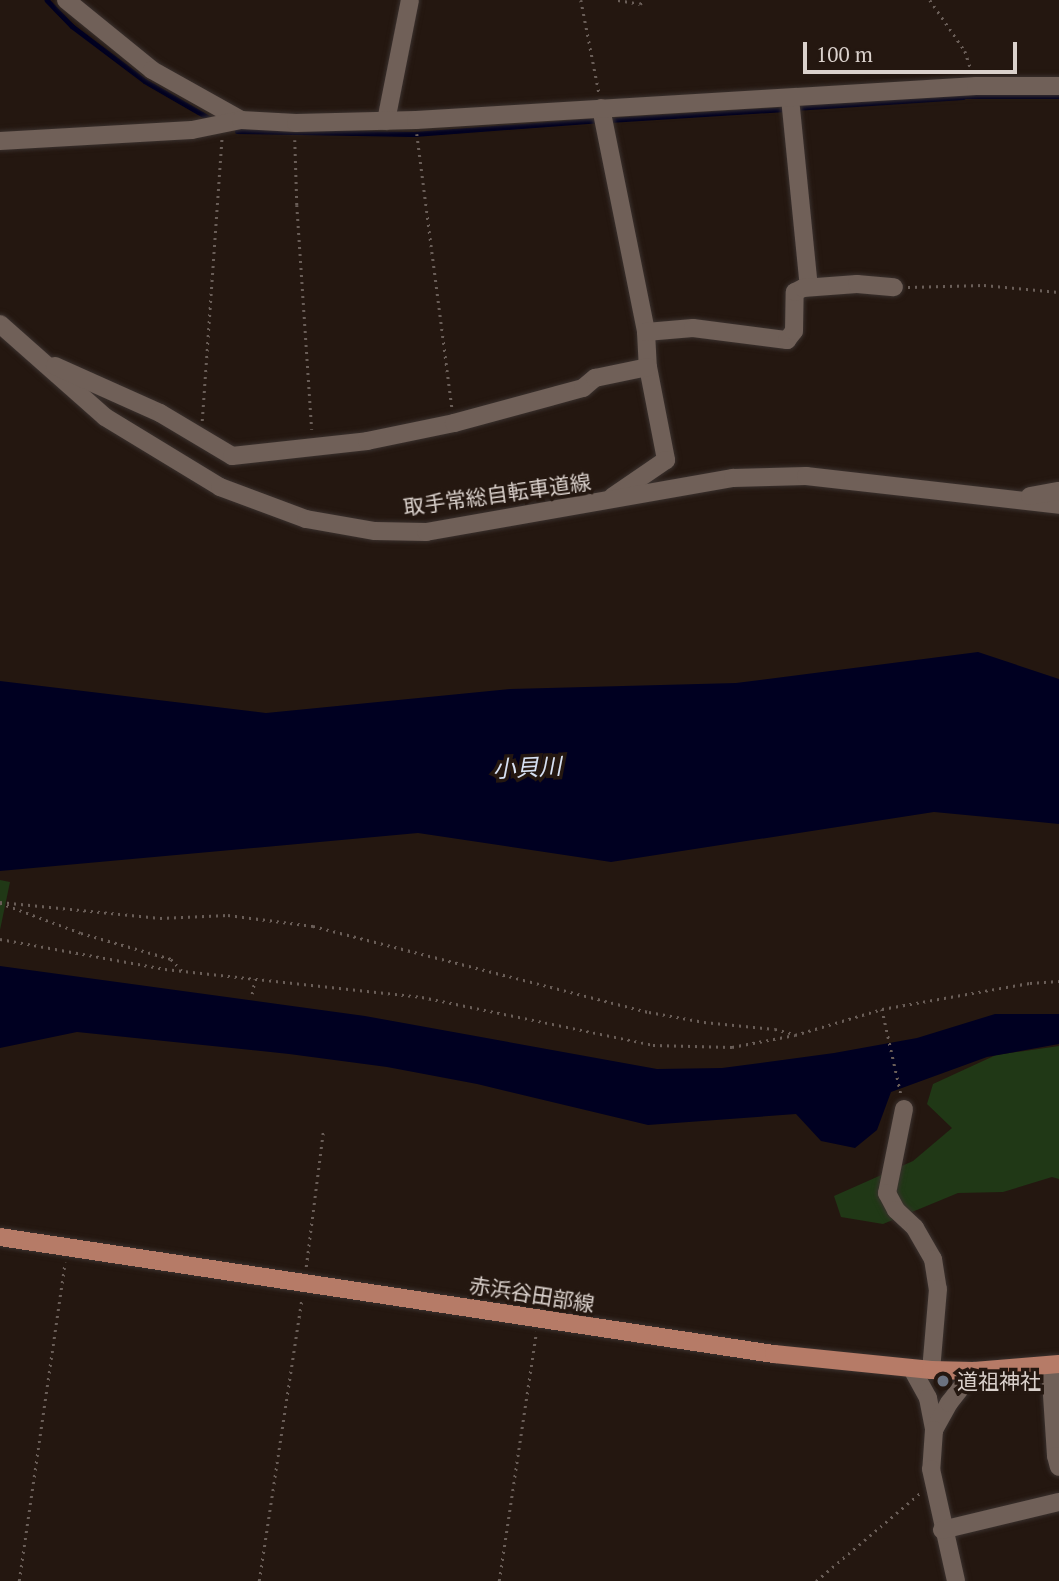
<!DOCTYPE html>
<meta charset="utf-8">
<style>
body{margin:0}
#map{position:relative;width:1059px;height:1581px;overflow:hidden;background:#241710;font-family:"PT Serif","Noto Sans JP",serif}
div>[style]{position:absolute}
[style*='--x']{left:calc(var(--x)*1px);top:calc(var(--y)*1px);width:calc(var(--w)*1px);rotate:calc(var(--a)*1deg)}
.green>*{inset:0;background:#203816}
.water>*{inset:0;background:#000021}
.stream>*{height:4.5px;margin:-2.25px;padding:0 2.25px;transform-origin:2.25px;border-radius:2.25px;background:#000021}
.path>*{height:2.5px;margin-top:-1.25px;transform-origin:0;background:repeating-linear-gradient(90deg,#6a5e58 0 2px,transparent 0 7px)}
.roads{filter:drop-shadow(0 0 2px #3a312e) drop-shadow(0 0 2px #3a312e)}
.minor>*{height:18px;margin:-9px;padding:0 9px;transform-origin:9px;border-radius:9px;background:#706058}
.major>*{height:18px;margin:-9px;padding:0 9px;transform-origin:9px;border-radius:9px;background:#b67b67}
.dots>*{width:19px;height:19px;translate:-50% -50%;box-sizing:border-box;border:4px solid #241710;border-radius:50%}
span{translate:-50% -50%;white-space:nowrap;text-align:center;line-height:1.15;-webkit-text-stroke:7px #241710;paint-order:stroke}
.street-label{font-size:21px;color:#dad1cc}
.poi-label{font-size:21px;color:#dad1cc}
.left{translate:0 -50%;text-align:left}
.water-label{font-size:23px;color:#d7e1f3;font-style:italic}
.scale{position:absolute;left:803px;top:42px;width:214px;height:32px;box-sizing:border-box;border:4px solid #dad1cc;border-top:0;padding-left:9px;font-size:21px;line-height:24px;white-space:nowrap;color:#dad1cc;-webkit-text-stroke:5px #241710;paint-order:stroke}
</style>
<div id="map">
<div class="green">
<div style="clip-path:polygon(0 880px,10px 882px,0 930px)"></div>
<div style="clip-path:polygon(1059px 1046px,1059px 1179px,1052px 1177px,1003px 1192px,958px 1193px,883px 1224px,841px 1217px,834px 1196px,913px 1161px,952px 1128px,927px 1104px,933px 1084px,996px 1055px)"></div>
</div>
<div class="water">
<div style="clip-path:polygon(978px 652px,1059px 679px,1059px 824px,934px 812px,611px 862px,418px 833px,0 871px,0 681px,266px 713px,510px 689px,736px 683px)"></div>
<div style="clip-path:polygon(0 966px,365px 1016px,657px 1069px,722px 1068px,834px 1053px,917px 1038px,995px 1014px,1059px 1014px,1059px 1044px,987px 1057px,891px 1092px,877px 1130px,855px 1148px,821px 1141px,796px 1114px,648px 1125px,477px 1084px,387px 1067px,289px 1054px,77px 1032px,0 1048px)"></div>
</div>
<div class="stream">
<div style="--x:47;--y:0;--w:36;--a:46"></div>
<div style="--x:72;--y:26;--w:91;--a:37"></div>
<div style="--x:145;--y:81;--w:74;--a:30"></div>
<div style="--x:794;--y:108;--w:169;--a:-3.7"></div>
<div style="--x:963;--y:97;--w:96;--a:0"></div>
<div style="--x:609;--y:120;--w:176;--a:-3.6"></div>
<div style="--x:237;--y:131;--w:177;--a:1"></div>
<div style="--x:414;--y:134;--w:187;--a:-4.3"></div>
</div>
<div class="path">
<div style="--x:581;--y:0;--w:95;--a:79"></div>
<div style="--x:618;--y:0;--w:22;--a:10"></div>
<div style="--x:640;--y:4;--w:6;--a:-39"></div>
<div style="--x:930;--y:0;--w:62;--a:55.5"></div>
<div style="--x:965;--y:51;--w:19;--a:72"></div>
<div style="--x:417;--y:134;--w:277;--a:82.7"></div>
<div style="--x:295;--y:140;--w:65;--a:88.2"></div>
<div style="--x:297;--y:205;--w:225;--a:86.2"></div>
<div style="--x:908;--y:287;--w:76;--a:-1.5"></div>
<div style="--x:984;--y:285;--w:75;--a:5.3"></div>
<div style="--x:202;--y:421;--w:284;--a:-86"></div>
<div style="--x:0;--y:902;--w:161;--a:5.7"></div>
<div style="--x:160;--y:918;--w:68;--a:-2.5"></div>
<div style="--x:228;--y:915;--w:86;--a:7.4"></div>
<div style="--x:313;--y:926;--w:347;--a:14.4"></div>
<div style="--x:649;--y:1012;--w:56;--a:10.3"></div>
<div style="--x:704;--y:1022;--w:71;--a:5.6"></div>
<div style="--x:775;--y:1029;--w:20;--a:15"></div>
<div style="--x:0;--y:903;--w:86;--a:20.3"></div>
<div style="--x:81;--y:933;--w:94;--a:16.1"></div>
<div style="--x:171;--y:959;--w:16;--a:47"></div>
<div style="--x:0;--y:939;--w:168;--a:10.3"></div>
<div style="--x:165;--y:969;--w:259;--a:6.2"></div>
<div style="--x:422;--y:997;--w:236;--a:11.7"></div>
<div style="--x:653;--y:1045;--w:79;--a:1.5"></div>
<div style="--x:732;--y:1047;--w:64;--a:-10.8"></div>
<div style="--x:795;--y:1035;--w:91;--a:-16.6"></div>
<div style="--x:882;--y:1009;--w:150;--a:-10"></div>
<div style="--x:1030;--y:983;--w:29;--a:-4"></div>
<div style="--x:252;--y:994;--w:15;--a:-79"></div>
<div style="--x:882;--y:1009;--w:87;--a:77.4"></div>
<div style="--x:306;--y:1267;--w:136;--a:-82.8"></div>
<div style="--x:19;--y:1581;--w:322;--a:-81.8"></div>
<div style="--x:259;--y:1581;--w:286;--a:-81.4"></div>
<div style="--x:499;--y:1581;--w:252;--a:-81.5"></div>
<div style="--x:816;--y:1581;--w:136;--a:-40.2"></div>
</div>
<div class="roads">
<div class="minor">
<div style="--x:66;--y:0;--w:111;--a:39.1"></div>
<div style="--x:152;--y:70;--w:102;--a:29.3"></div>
<div style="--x:790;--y:98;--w:190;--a:84.3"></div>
<div style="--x:601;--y:108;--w:228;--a:78.6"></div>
<div style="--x:646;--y:332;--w:35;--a:87"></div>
<div style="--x:648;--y:367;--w:95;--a:79"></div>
<div style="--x:666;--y:460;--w:65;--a:145.6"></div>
<div style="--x:386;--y:121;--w:123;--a:-78.8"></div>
<div style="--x:0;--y:141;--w:192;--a:-3.3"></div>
<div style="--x:192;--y:130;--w:50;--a:-11.5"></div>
<div style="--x:241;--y:120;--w:55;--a:3.1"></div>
<div style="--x:296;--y:123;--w:120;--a:-1.4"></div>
<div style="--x:416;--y:120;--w:561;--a:-3.47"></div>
<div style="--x:976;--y:86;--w:83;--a:0"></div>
<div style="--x:0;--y:324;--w:140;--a:41.5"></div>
<div style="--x:105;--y:417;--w:135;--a:31.3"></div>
<div style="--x:220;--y:487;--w:92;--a:20.4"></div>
<div style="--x:306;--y:519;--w:70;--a:9.9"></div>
<div style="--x:375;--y:531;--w:51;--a:1.1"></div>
<div style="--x:426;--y:532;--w:312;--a:-10"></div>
<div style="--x:733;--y:478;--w:73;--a:-1.6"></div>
<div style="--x:806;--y:476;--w:255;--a:6.5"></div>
<div style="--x:646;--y:332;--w:47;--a:-4.9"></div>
<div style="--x:693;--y:328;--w:95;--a:7.3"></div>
<div style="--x:787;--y:340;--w:11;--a:-52"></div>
<div style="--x:794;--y:331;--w:39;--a:-89"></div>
<div style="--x:795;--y:292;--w:9;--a:-27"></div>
<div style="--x:803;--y:288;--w:54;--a:-4.2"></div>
<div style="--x:857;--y:284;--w:37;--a:5"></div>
<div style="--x:55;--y:366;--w:115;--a:24.1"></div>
<div style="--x:160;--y:413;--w:84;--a:30.8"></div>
<div style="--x:232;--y:456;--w:136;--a:-6.3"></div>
<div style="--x:367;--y:441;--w:89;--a:-11.7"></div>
<div style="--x:454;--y:423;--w:134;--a:-15.2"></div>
<div style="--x:583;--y:388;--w:16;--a:-40"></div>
<div style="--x:595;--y:378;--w:54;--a:-11.7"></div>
<div style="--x:1030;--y:496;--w:29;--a:-10"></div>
<div style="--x:904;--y:1109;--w:86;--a:101.4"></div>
<div style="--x:887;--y:1193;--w:19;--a:62"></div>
<div style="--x:896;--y:1210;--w:26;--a:43"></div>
<div style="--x:915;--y:1228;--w:36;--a:60"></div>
<div style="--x:933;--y:1259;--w:30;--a:81"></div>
<div style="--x:938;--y:1289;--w:81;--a:94.9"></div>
<div style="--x:1050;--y:1365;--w:91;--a:86.2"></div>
<div style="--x:1056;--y:1456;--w:11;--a:75"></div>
<div style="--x:912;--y:1369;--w:33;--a:61"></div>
<div style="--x:928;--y:1398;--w:33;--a:79"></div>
<div style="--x:934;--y:1430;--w:31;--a:-61"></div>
<div style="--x:949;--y:1403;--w:41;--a:-52"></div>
<div style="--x:934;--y:1430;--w:39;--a:94"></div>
<div style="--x:931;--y:1469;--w:115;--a:77.4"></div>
<div style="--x:942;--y:1530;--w:120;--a:-13.5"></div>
</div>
<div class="major">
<div style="--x:0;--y:1237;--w:783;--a:8.6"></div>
<div style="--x:774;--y:1354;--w:158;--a:5.8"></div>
<div style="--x:931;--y:1370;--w:43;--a:1.3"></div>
<div style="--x:974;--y:1371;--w:85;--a:-4.7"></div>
</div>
</div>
<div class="dots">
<div style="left:943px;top:1381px;background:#6b7280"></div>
</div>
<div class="street-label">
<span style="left:497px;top:494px;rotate:-8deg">取手常総自転車道線</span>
<span style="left:532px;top:1294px;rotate:9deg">赤浜谷田部線</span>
</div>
<div class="poi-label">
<span class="left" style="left:957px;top:1381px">道祖神社</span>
</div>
<div class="water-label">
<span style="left:527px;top:768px;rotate:-3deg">小貝川</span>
</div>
<div class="scale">100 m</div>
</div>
